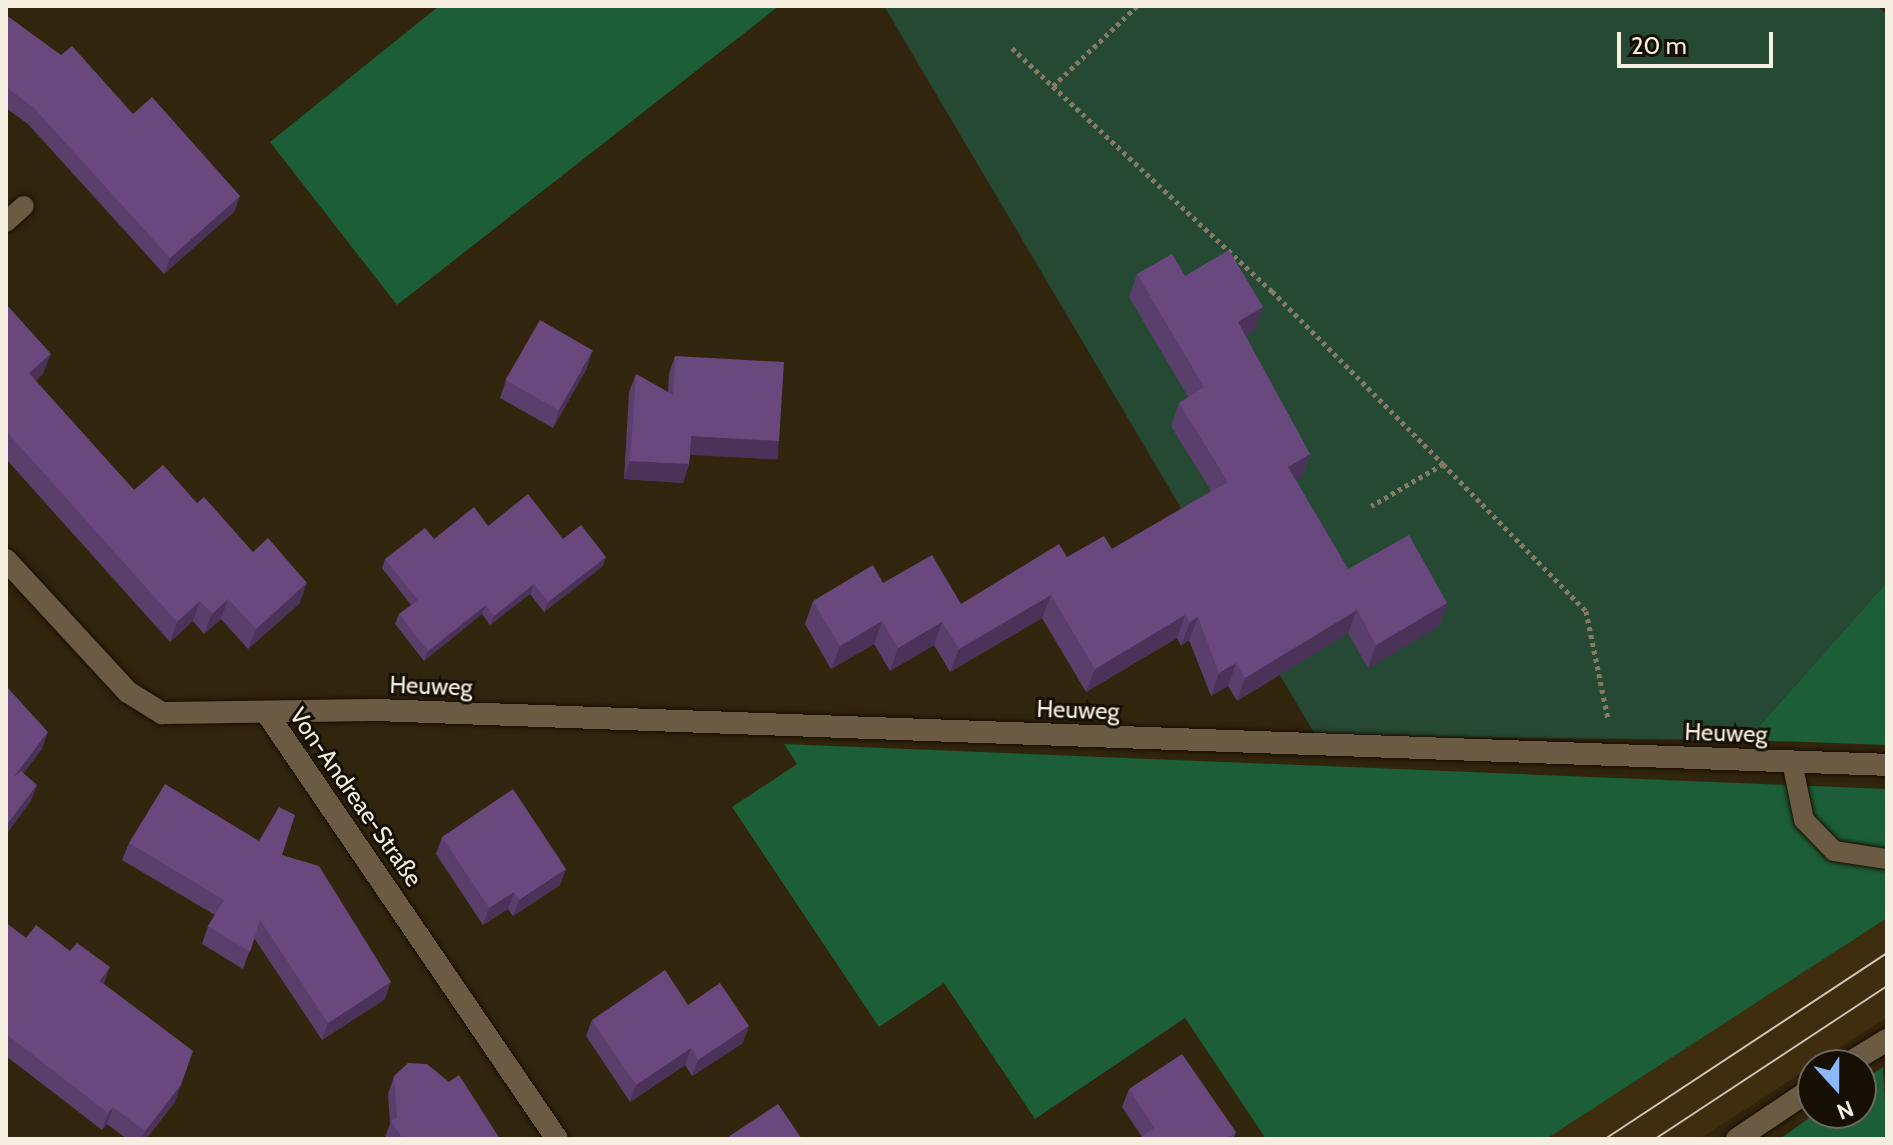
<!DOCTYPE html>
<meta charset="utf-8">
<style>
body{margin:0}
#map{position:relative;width:1893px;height:1145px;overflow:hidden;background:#32250d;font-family:Cabin,sans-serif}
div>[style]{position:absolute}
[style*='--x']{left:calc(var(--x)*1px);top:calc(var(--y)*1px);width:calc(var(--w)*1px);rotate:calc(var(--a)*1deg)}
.built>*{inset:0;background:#3e2d0e}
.green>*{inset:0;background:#254932}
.forest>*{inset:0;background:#1b5e37}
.path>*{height:5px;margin-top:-2.5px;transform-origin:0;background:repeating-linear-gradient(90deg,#857a67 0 4px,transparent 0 8px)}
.roads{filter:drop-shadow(0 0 2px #190d00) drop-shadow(0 0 2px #190d00)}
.service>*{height:20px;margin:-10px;padding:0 10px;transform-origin:10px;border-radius:10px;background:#6a5b42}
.minor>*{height:22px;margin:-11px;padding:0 11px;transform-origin:11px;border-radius:11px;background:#6a5b42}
.tram>*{height:2px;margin:-1px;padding:0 1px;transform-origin:1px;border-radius:1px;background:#d0c7b7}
.wall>*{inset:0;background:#5a3e6c}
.shaded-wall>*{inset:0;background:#4a3258;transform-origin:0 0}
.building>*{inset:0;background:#69487d;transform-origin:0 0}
span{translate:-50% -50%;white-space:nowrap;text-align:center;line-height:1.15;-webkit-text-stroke:6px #150f06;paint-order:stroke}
.street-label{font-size:24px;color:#f6eee0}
.frame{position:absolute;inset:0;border:8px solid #f6eee0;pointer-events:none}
.north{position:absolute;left:1797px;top:1049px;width:80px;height:80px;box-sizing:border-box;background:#150f06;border:2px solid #6f685d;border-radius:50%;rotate:159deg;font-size:22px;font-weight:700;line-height:32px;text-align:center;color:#f6eee0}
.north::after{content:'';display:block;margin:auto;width:28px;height:36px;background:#8bb9fc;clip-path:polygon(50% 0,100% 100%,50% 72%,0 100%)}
.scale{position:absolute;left:1617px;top:32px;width:156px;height:36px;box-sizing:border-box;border:4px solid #f6eee0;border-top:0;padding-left:10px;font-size:24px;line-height:28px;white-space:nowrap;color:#f6eee0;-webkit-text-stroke:6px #150f06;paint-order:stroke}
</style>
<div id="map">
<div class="built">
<div style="clip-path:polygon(1887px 918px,1887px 1017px,1700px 1139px,1546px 1139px)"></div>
</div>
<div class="green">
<div style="clip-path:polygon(884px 6px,1877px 6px,1887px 15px,1887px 582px,1747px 740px,1316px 736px)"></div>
</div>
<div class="forest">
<div style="clip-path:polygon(439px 6px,779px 6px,397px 305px,270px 142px)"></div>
<div style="clip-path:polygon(1887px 582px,1887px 745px,1747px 740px)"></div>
<div style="clip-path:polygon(784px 744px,1887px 789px,1887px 918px,1546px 1139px,1266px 1139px,1185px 1018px,1035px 1119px,944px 983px,879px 1027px,732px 807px,797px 764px)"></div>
<div style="clip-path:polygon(1883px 1067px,1887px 1139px,1780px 1139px,1816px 1113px,1861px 1113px,1861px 1082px)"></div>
</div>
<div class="path">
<div style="--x:1012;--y:48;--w:356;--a:43.1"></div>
<div style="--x:1272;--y:291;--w:243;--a:45.3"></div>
<div style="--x:1443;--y:464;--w:83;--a:149.7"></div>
<div style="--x:1053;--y:86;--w:116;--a:-43.6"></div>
<div style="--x:1443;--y:464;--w:205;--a:45.8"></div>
<div style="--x:1586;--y:611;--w:110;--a:78.5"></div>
</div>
<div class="roads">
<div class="service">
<div style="--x:6;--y:222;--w:24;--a:-42"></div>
<div style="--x:1792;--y:762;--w:59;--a:78.3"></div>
<div style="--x:1804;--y:820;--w:43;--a:45.9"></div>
<div style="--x:1834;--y:851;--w:54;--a:8.6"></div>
</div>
<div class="minor">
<div style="--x:6;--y:560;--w:180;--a:47.3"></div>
<div style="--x:128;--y:692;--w:40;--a:32"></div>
<div style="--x:162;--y:713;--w:214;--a:-0.8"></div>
<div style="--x:376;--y:710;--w:1512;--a:2.08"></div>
<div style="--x:268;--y:715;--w:513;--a:55.72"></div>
<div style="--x:1846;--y:1065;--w:48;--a:-31.4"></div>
<div style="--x:1737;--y:1139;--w:92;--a:-33.9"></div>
</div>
</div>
<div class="tram">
<div style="--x:1605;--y:1139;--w:338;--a:-33.4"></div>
<div style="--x:1655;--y:1139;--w:278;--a:-33.4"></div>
</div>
<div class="wall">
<div style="clip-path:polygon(6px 15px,133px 114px,240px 196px,234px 212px,164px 274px,28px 124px,6px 108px)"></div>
<div style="clip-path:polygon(1137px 274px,1185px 276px,1255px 330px,1245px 336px,1310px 454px,1302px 477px,1296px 480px,1348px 569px,1447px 603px,1439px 626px,1368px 668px,1348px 633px,1237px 701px,1228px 686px,1211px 696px,1189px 640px,1181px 646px,1177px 638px,1086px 692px,1042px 618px,950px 672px,934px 645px,890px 671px,874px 644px,831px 669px,805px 624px,813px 601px,883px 583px,961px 604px,1067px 557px,1112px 549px,1211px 491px,1171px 426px,1179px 403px,1188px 397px,1129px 297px)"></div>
<div style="clip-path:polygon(6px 304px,43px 374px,35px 381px,134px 490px,197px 503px,300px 603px,248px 649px,221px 619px,204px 634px,193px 621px,170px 642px,6px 459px)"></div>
<div style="clip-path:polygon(675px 356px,773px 459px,690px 454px,689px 464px,683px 483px,624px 479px,629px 392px,636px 374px,668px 392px,669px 374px)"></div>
<div style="clip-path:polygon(587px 368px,553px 428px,500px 398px,506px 380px)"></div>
<div style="clip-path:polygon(434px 539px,563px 539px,603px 566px,544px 612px,530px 594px,490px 625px,482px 614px,424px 661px,395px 624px,399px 614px,411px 605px,382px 568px,385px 559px)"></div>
<div style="clip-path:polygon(442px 837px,566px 869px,560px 885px,513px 916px,508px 909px,483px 925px,436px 854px)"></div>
<div style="clip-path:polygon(129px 843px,282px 855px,385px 999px,322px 1040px,254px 938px,243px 969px,202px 944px,208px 926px,215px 915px,122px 860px)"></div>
<div style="clip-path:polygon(6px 923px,26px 938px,104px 984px,175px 1102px,146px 1139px,127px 1139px,107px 1124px,102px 1130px,6px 1056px)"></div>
<div style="clip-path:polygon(688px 1005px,743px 1043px,692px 1076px,685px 1065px,630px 1102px,586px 1036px,592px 1020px)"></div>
<div style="clip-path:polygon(394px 1076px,500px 1139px,384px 1139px,390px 1124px,388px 1094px)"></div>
<div style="clip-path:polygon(1129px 1089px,1236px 1132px,1233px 1139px,1138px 1139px,1142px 1137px,1122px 1107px)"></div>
</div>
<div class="shaded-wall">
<div style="clip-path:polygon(240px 196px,234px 212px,164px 274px,170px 258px)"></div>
<div style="clip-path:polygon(1263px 307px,1255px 330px,1229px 345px,1238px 322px)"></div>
<div style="clip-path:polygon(593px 350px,587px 368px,553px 428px,559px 410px)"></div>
<div style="clip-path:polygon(51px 354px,43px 374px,21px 394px,29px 373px)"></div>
<div style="left:691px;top:436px;width:88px;height:19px;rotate:3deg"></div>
<div style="clip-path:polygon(1310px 454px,1302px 477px,1280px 490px,1288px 467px)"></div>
<div style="clip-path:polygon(630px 461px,689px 464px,683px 483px,624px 479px)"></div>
<div style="clip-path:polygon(606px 557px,603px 566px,544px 612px,548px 602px)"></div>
<div style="clip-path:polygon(307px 583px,300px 603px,248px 649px,256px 629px)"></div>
<div style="clip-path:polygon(534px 584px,530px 594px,490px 625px,494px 616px)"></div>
<div style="clip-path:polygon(1051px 595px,1042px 618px,950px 672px,959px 649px)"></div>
<div style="clip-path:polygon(228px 599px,221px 619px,204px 634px,212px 614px)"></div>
<div style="clip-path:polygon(200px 601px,193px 621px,170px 642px,177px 622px)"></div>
<div style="clip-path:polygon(1447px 603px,1439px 626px,1368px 668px,1376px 645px)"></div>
<div style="clip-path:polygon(486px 605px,482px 614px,424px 661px,428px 651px)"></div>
<div style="clip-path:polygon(1357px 610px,1348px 633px,1237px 701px,1245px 678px)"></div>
<div style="clip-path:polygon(1185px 615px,1177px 638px,1086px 692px,1095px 669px)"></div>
<div style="clip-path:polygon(1198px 617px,1189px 640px,1181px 646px,1190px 622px)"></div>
<div style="clip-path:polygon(882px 621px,874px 644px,831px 669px,840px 646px)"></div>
<div style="clip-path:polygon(942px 622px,934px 645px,890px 671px,898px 648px)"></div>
<div style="clip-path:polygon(1236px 663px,1228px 686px,1211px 696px,1219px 673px)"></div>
<div style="clip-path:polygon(48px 732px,42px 749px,8px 794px,14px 777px)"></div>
<div style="clip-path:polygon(37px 785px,31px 801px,6px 835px,6px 826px)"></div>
<div style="clip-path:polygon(566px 869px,560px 885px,513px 916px,519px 900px)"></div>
<div style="clip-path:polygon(514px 892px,508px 909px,483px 925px,489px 908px)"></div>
<div style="clip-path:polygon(110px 967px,104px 984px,100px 981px)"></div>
<div style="clip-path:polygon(391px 982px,385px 999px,322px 1040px,328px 1023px)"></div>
<div style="clip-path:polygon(749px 1026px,743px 1043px,692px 1076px,698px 1060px)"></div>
<div style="clip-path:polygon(691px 1048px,685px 1065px,630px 1102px,636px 1085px)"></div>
<div style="clip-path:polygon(181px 1085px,175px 1102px,146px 1139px,142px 1139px,145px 1131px)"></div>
<div style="clip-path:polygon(113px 1107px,107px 1124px,102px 1130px,108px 1113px)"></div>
</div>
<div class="building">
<div style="clip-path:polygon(6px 15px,61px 55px,72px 46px,133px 114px,152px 97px,240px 196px,170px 258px,34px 108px,6px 87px)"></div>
<div style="clip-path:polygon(1229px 250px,1263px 307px,1238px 322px,1310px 454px,1288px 467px,1348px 569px,1409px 535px,1447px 603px,1376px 645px,1357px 610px,1245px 678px,1236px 663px,1219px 673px,1198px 617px,1190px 622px,1185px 615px,1095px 669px,1051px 595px,959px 649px,942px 622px,898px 648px,882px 621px,840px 646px,813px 601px,873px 565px,883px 583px,932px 555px,961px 604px,1059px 544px,1067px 557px,1104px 536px,1112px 549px,1228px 482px,1179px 403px,1204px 387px,1137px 274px,1172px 254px,1185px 276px)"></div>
<div style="clip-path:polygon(6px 304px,51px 354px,29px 373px,134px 490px,163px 465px,197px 503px,204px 497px,253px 552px,268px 538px,307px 583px,256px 629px,228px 599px,212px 614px,200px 601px,177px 622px,6px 431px)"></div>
<div style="left:540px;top:320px;width:61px;height:69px;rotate:30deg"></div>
<div style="clip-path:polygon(675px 356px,784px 362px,779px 441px,691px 436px,689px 464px,630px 461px,636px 374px,673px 395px)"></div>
<div style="clip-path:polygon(528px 494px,563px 539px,581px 525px,606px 557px,548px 602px,534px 584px,494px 616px,486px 605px,428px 651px,399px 614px,418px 600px,385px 559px,425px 528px,434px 539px,474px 507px,488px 526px)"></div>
<div style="clip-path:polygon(6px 686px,48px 732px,14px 777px,21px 771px,37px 785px,6px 826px)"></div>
<div style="clip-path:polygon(165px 784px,259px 841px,279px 807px,295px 815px,282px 855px,319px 866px,391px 982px,328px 1023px,260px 920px,250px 952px,208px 926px,224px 900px,129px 843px)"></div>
<div style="clip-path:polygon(513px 789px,566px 869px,519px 900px,514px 892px,489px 908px,442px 837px)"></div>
<div style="clip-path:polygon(6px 923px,26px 938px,36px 925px,70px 951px,77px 943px,110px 967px,100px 981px,193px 1051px,181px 1085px,145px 1131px,113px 1107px,108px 1113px,6px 1034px)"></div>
<div style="clip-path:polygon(665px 970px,688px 1005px,720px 983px,749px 1026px,698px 1060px,691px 1048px,636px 1085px,592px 1020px)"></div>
<div style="clip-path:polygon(1182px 1054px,1236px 1132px,1226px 1139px,1138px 1139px,1154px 1128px,1129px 1089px)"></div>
<div style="clip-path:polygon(408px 1063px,427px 1064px,449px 1082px,459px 1075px,500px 1139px,403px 1139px,391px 1121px,397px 1117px,394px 1076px)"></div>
<div style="clip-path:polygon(778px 1104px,802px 1139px,725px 1139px)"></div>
</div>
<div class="street-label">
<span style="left:431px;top:686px;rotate:2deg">Heuweg</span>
<span style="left:1078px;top:710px;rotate:2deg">Heuweg</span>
<span style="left:1726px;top:733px;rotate:2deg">Heuweg</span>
<span style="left:356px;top:797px;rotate:55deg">Von-Andreae-Straße</span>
</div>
<div class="frame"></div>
<div class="north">N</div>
<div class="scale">20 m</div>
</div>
